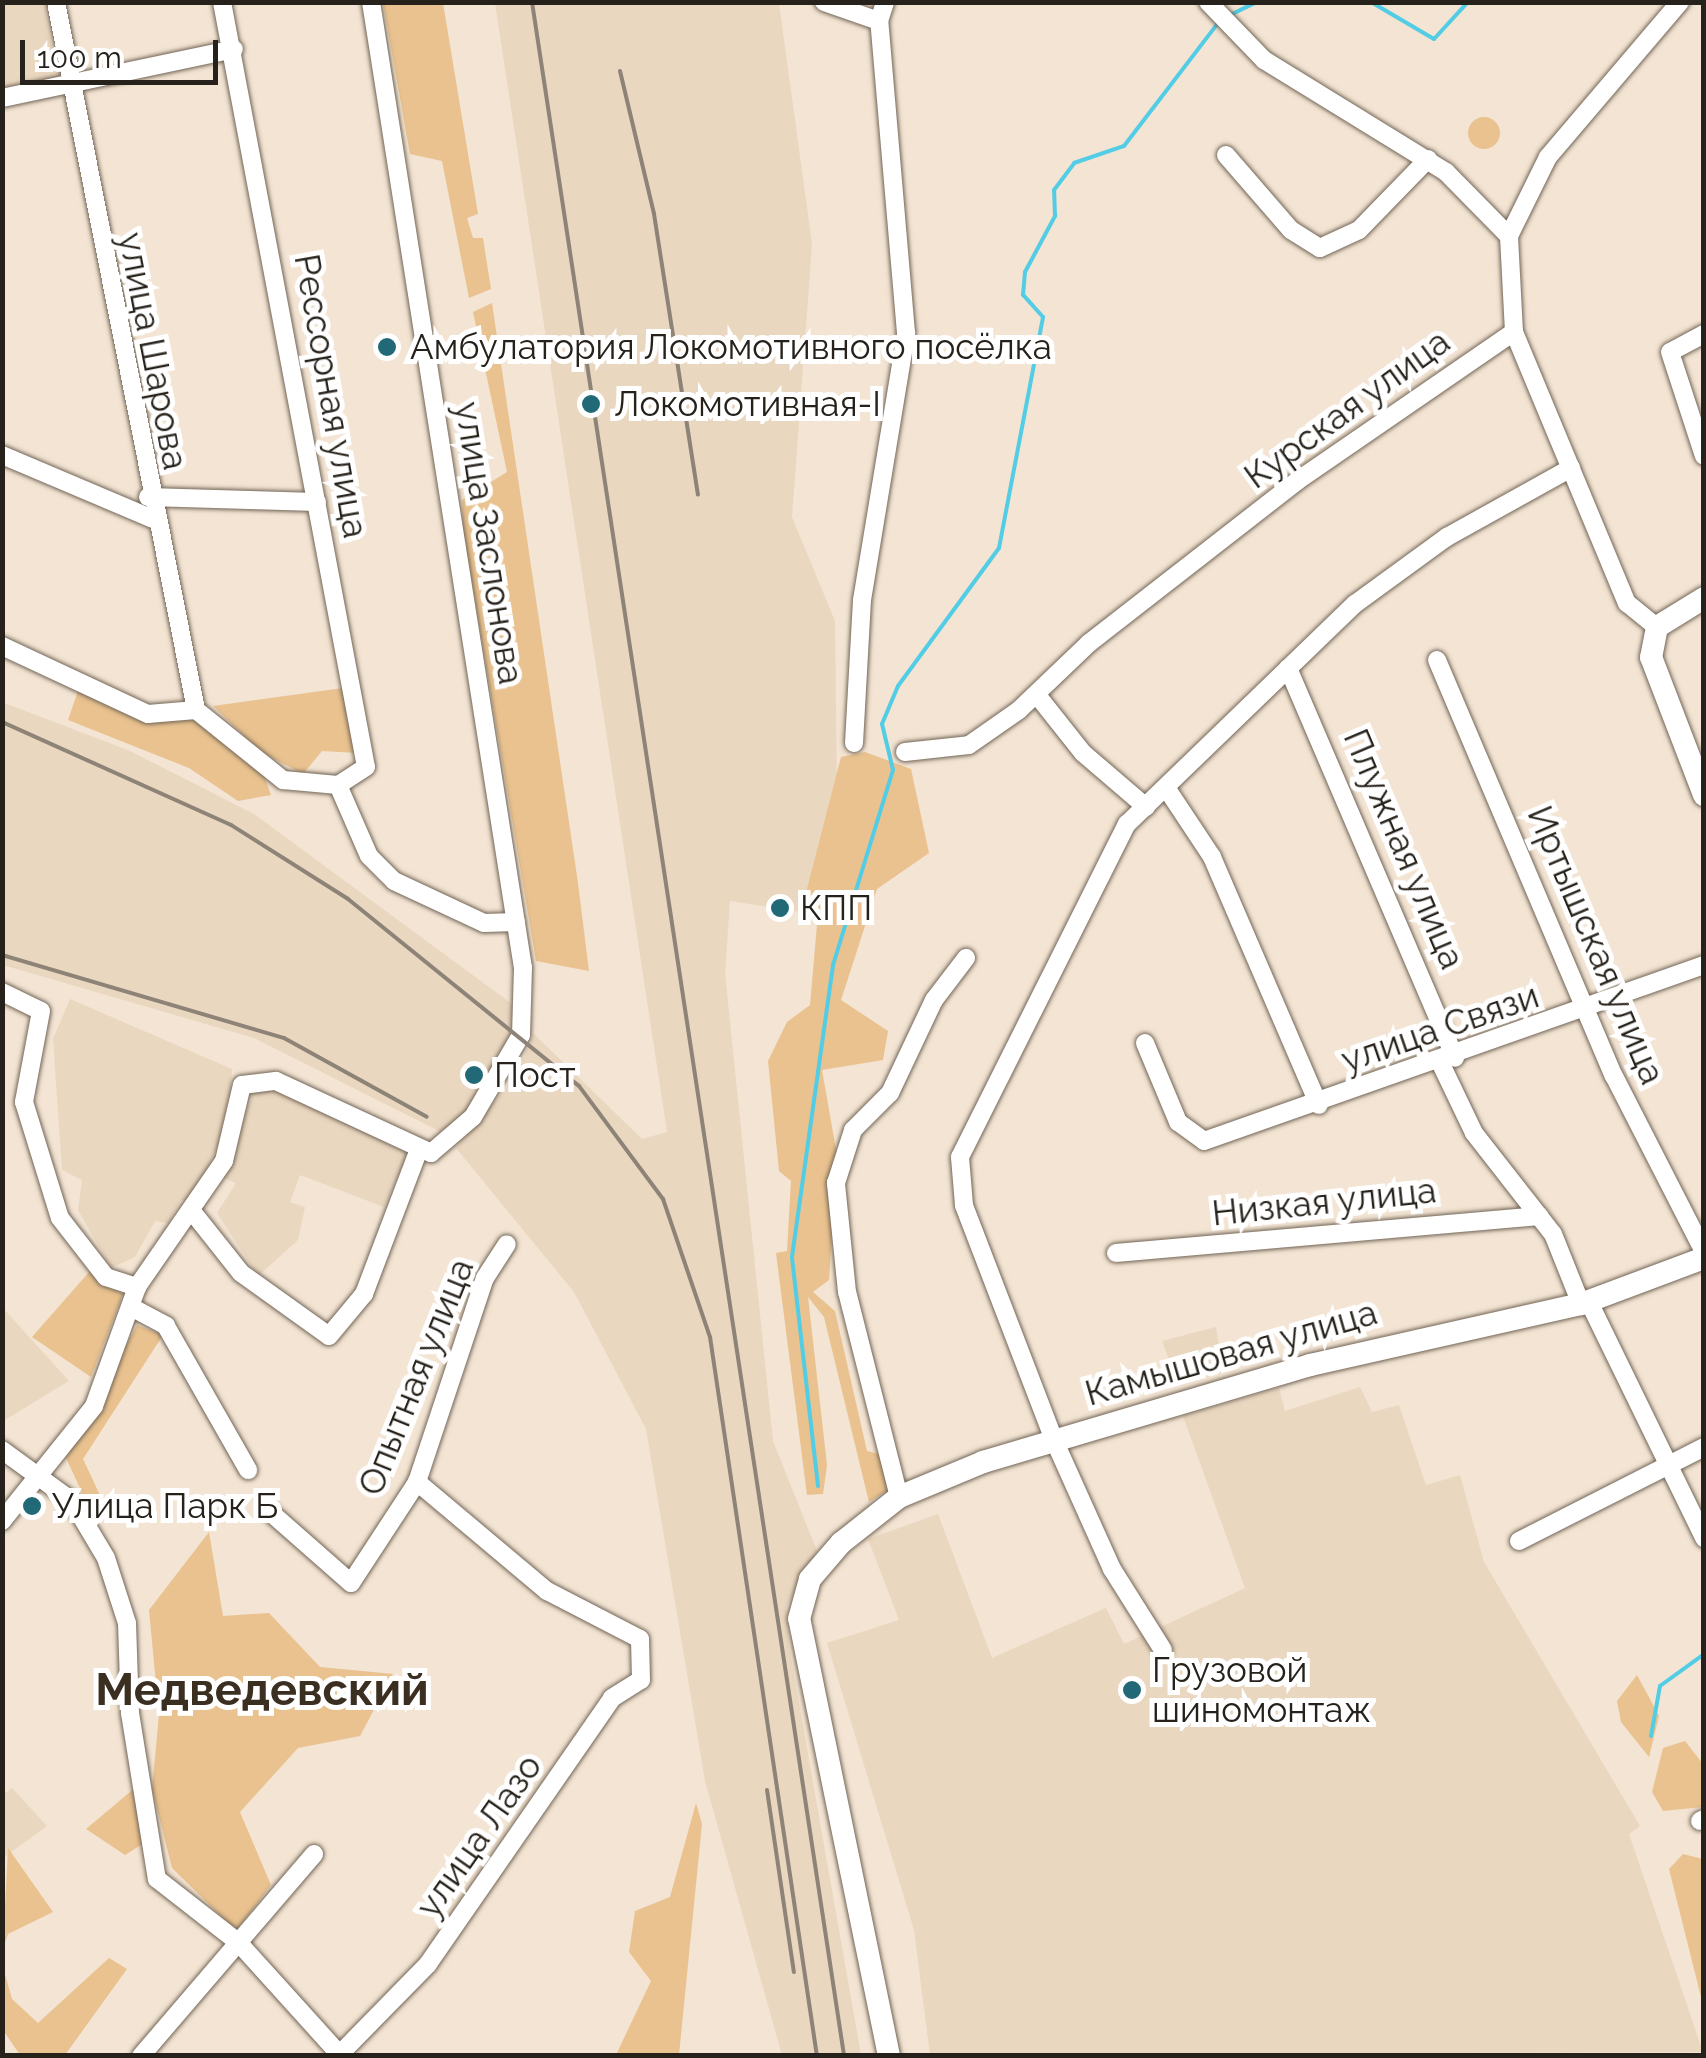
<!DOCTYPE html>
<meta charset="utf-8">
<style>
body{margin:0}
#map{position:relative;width:1706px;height:2058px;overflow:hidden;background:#f3e4d3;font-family:Raleway,sans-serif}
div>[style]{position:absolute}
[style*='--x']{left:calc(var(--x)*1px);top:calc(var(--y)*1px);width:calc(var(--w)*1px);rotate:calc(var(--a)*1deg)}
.built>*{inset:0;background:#ead7c0}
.green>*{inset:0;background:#e9c28f}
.round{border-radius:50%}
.stream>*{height:4px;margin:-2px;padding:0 2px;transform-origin:2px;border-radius:2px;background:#52cde5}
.roads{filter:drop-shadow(0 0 2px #726556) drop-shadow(0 0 2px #726556)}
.minor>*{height:18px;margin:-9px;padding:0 9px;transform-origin:9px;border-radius:9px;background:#fff}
.major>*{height:22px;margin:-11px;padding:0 11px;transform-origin:11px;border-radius:11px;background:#fff}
.rail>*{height:4px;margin:-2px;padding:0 2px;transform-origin:2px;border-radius:2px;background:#8d8377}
.dots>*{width:28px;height:28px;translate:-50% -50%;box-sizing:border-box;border:5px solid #fff;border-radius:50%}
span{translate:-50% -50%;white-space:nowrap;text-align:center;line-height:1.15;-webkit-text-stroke:10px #fff;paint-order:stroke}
.poi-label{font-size:35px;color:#26211a}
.left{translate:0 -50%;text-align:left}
.street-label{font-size:35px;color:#26211a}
.district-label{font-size:45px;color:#3a2f21;font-weight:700}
.frame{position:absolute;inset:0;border:5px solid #26211a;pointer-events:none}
.scale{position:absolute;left:20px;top:40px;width:198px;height:45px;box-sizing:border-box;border:5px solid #26211a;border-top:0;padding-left:12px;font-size:30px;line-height:35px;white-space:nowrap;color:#26211a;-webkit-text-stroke:8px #fff;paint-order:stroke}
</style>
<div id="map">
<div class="built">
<div style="clip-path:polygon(3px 2px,44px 3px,58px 77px,3px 87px)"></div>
<div style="clip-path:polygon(495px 3px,779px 3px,812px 244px,792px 517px,835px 621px,837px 791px,801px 912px,730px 901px,725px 973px,773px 1441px,817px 1551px,786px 1607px,789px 1646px,861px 2055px,782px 2055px,705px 1781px,646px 1429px,574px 1292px,456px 1148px,516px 1076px,534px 1034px,642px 1139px,667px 1132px)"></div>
<div style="clip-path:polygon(2px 702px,130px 751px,254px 814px,523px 1012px,472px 1105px,445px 1134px,254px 1038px,3px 965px)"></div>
<div style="clip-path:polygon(70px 999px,232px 1069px,227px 1126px,192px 1200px,181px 1200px,168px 1223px,155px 1221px,135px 1257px,111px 1268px,78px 1210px,82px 1180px,62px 1170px,53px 1039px)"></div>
<div style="clip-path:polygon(258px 1081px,410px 1149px,384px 1207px,300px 1175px,290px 1202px,305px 1207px,298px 1240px,258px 1276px,217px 1213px,236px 1183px,221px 1177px)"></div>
<div style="clip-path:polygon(3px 1308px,69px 1381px,3px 1421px,2px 1421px)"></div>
<div style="clip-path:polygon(1216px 1327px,1223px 1372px,1179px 1386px,1162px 1341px)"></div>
<div style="clip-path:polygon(1360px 1387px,1372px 1412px,1399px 1405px,1426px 1485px,1460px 1475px,1484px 1562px,1640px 1826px,1629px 1834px,1703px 2052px,930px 2055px,914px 1930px,827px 1643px,899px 1620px,868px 1539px,938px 1514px,992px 1658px,1106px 1608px,1124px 1644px,1245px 1588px,1183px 1416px,1279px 1388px,1285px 1411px)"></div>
<div style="clip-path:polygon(12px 1788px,47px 1826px,3px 1858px,3px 1795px)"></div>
</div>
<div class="green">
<div style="clip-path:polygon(383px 3px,443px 3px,478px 214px,467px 218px,473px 238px,483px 238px,491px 289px,469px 298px,442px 161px,410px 154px)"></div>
<div class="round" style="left:1468px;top:117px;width:32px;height:32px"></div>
<div style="clip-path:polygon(492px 303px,578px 883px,589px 971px,536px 961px,463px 529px,462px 500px,507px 472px,473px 312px)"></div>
<div style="clip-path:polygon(79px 688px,208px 722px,264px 775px,271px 795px,238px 801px,189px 768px,68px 720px)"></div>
<div style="clip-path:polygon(343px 688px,358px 753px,322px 751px,303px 774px,261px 752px,213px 706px)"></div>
<div style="clip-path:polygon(865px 752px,911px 769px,929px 853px,877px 889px,841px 1000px,888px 1031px,883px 1060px,822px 1070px,837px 1155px,829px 1280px,813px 1292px,835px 1311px,867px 1451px,882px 1455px,890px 1489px,869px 1502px,824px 1317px,808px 1297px,827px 1465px,823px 1494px,807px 1495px,776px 1253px,787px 1251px,791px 1181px,779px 1171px,768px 1061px,787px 1022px,810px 1005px,818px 913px,801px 912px,841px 757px)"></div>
<div style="clip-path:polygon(90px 1271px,123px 1294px,91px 1377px,32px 1337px)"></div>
<div style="clip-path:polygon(137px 1325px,163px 1335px,83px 1459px,106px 1508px,93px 1516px,66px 1458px)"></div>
<div style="clip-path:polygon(209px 1532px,223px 1616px,269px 1613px,320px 1667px,393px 1674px,360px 1736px,298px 1748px,240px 1812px,271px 1885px,236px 1931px,172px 1868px,152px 1789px,159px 1715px,149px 1610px)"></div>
<div style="clip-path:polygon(1637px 1675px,1659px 1716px,1649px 1757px,1621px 1722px,1617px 1701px)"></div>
<div style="clip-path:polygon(1685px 1741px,1703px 1764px,1703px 1807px,1663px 1811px,1652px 1792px,1663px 1748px)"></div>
<div style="clip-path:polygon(136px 1787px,149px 1840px,125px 1855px,86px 1829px)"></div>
<div style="clip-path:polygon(696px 1803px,702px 1824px,679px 2055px,616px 2055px,651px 1981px,629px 1952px,635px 1911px,670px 1897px)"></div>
<div style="clip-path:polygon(8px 1848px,53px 1912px,8px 1934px,3px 1948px)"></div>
<div style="clip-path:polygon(1683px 1854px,1703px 1859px,1703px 2005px,1669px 1869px)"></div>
<div style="clip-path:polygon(109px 1958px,127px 1969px,65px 2055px,20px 2055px,3px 2030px,3px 1967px,12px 1999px,38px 2023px)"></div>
</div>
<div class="stream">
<div style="--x:1371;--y:2;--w:73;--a:30.4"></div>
<div style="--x:1434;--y:39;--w:50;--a:-47.4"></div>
<div style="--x:1230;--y:15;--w:30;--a:-26"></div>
<div style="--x:818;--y:1486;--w:230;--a:-96.5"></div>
<div style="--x:792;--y:1257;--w:295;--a:-82"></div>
<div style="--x:833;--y:965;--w:204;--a:-72.9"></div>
<div style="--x:893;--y:770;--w:47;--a:-103.4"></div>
<div style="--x:882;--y:724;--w:41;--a:-67.2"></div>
<div style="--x:898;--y:686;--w:171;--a:-53.8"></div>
<div style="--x:999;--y:548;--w:235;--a:-79.2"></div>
<div style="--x:1043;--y:317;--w:30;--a:-132"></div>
<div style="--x:1023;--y:295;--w:23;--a:-85"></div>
<div style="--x:1025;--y:272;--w:64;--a:-61.8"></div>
<div style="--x:1055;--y:216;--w:26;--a:-92"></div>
<div style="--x:1054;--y:190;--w:34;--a:-53"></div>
<div style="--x:1074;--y:163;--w:53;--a:-18.8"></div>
<div style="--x:1124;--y:146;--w:155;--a:-52.6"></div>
<div style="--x:1651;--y:1736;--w:51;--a:-79.8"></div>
<div style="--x:1660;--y:1686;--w:54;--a:-36"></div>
</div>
<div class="roads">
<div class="minor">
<div style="--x:56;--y:2;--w:722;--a:78.81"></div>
<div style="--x:222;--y:2;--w:778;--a:79.34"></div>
<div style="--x:366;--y:767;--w:33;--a:147"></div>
<div style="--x:824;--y:2;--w:58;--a:19.1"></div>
<div style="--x:1208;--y:2;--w:81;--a:46"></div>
<div style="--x:1264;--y:60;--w:214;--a:31.6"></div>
<div style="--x:1446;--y:172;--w:90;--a:45.5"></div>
<div style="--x:2;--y:98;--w:237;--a:-11.9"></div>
<div style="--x:1226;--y:155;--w:99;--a:49.1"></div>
<div style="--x:1291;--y:230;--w:34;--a:32"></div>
<div style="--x:1320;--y:248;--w:43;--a:-24.8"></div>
<div style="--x:1359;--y:230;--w:99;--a:-45.8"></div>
<div style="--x:1514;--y:332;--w:294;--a:67.4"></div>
<div style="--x:1627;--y:603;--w:38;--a:39"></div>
<div style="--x:1704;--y:334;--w:38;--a:152"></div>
<div style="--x:1670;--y:352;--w:109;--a:71.9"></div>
<div style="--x:2;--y:455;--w:164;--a:23"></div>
<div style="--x:148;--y:497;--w:169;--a:1.7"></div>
<div style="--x:2;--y:646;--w:161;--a:25"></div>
<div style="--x:148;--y:714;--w:48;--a:-4.8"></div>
<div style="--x:196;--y:710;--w:112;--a:38.8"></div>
<div style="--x:283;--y:780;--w:55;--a:5.2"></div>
<div style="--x:338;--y:785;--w:77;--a:66.4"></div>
<div style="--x:369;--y:856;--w:35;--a:45"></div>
<div style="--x:394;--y:881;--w:99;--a:25"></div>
<div style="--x:484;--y:923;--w:32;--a:-2"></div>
<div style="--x:1437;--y:660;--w:452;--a:67"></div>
<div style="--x:1614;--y:1076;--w:198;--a:62.9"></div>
<div style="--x:1288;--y:668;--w:424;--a:66.8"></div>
<div style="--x:1037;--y:695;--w:74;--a:51.6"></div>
<div style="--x:1083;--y:753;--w:83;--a:40.6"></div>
<div style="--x:854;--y:743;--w:143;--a:-86.8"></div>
<div style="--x:862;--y:600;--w:271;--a:-80.6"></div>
<div style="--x:906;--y:333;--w:313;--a:-94.9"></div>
<div style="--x:879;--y:21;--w:20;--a:-72"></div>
<div style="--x:905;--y:752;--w:64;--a:-6.2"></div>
<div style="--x:969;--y:745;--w:61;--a:-35"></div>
<div style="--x:1019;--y:710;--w:97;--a:-43.7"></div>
<div style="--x:1089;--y:643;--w:264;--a:-37.9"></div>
<div style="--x:1297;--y:481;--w:263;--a:-34.5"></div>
<div style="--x:1514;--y:332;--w:96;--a:-93"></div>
<div style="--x:1509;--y:236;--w:88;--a:-63.7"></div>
<div style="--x:1548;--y:157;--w:204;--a:-49.6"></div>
<div style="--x:1169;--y:792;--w:78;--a:56.5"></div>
<div style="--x:1212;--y:857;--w:270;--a:66.7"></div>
<div style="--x:2;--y:992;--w:43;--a:26"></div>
<div style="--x:41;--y:1011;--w:93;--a:100.6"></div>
<div style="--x:24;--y:1102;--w:121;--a:72.8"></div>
<div style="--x:60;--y:1218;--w:75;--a:52.1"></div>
<div style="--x:106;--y:1277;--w:33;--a:18"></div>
<div style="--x:1145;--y:1043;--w:86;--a:67.3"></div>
<div style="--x:1178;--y:1122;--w:32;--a:36"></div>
<div style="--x:1204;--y:1141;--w:530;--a:-19.39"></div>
<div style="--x:1441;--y:1064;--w:76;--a:64.4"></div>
<div style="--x:1474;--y:1133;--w:128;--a:52"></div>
<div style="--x:1553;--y:1234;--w:75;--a:68.2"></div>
<div style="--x:191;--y:1210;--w:80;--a:51.6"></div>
<div style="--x:241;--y:1273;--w:108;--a:35.6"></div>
<div style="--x:329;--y:1336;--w:55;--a:-50.2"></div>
<div style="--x:364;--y:1294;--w:152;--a:-69.2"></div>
<div style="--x:1116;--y:1253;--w:425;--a:-5"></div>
<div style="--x:1589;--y:1302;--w:263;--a:64"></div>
<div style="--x:131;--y:1307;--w:40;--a:28"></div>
<div style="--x:166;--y:1326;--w:166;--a:60.3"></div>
<div style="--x:2;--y:1450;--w:87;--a:36.1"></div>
<div style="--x:72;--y:1501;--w:66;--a:59.2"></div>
<div style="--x:106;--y:1558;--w:68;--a:72.1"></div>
<div style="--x:127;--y:1623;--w:90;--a:88.1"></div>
<div style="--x:130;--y:1713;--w:168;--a:80.8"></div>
<div style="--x:157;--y:1879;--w:103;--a:37.9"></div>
<div style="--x:238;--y:1942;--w:154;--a:47.9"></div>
<div style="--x:899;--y:1497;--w:211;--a:-104.2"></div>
<div style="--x:847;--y:1292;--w:110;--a:-95.8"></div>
<div style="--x:836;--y:1183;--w:56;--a:-72.2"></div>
<div style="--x:853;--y:1130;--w:52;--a:-45"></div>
<div style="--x:890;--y:1093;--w:103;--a:-64.7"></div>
<div style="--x:934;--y:1000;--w:53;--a:-52.7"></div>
<div style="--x:269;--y:1511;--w:109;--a:41.3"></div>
<div style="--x:351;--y:1583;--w:121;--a:-56.8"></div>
<div style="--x:417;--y:1482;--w:215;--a:-71.6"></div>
<div style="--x:485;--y:1278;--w:40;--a:-57.1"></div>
<div style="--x:2;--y:1521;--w:147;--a:-51.3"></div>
<div style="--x:94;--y:1406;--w:127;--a:-70.1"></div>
<div style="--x:137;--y:1287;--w:153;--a:-55.4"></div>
<div style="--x:224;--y:1161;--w:78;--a:-76.7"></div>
<div style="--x:242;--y:1085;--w:34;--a:-7"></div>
<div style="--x:276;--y:1081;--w:171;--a:24.9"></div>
<div style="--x:431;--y:1153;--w:55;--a:-40.6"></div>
<div style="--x:473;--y:1117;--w:95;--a:-59.7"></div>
<div style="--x:521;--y:1035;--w:67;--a:-88.3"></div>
<div style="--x:523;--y:968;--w:978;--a:-98.94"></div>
<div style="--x:1519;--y:1541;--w:208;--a:-26.9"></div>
<div style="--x:1163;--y:1650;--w:96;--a:-122.2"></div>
<div style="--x:1112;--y:1569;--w:141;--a:-114.2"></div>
<div style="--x:1054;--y:1440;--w:252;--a:-111"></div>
<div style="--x:964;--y:1205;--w:48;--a:-94.8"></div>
<div style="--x:960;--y:1157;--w:373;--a:-63.4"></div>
<div style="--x:1127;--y:824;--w:317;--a:-44"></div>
<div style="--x:1355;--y:604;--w:114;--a:-36.1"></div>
<div style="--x:1447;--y:537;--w:142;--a:-29.1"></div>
<div style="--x:1700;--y:1821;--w:4;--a:-27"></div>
<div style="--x:141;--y:2056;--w:266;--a:-49.4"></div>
<div style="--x:338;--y:2056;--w:129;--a:-45.6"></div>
<div style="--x:428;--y:1964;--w:323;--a:-55.3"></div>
<div style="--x:612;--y:1698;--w:34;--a:-32"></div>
<div style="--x:641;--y:1680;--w:41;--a:-91.4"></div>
<div style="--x:640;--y:1639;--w:105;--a:-152.7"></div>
<div style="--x:547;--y:1591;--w:170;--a:-140"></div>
</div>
<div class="major">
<div style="--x:1704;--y:598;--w:55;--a:148.3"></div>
<div style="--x:1657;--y:627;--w:31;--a:101"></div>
<div style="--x:1651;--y:657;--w:148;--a:69"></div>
<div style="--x:889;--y:2056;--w:446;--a:-101.6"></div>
<div style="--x:799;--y:1619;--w:41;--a:-74.6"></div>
<div style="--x:810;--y:1579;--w:48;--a:-49.3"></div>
<div style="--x:841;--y:1543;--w:74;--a:-38.4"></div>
<div style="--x:899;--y:1497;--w:91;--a:-22.6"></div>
<div style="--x:983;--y:1462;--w:341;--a:-16.5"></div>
<div style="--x:1310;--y:1365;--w:278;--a:-12.7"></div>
<div style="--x:1581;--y:1304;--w:131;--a:-20.5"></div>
</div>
</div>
<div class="rail">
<div style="--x:532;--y:2;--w:2078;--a:81.36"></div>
<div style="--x:620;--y:71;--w:147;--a:76.6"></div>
<div style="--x:654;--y:214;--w:284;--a:81.1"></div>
<div style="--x:2;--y:722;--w:251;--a:24.2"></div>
<div style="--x:231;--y:825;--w:138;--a:32.3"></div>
<div style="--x:348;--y:899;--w:297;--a:39"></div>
<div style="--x:579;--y:1086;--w:141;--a:53.4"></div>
<div style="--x:663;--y:1199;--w:146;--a:71.2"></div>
<div style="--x:710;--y:1337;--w:727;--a:81.54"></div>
<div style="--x:2;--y:955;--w:294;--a:16.4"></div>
<div style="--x:284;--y:1038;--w:163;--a:28.9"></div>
<div style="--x:767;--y:1790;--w:184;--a:81.6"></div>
</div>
<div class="dots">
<div style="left:387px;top:347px;background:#226977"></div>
<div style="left:591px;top:404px;background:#226977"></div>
<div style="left:780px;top:908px;background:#226977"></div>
<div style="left:474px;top:1075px;background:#226977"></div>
<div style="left:32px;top:1506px;background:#226977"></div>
<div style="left:1132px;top:1690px;background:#226977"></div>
</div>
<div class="poi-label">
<span class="left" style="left:410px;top:347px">Амбулатория Локомотивного посёлка</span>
<span class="left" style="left:614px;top:404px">Локомотивная-I</span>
<span class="left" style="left:800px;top:908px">КПП</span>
<span class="left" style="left:494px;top:1075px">Пост</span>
<span class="left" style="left:52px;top:1506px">Улица Парк Б</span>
<span class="left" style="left:1152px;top:1690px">Грузовой<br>шиномонтаж</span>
</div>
<div class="street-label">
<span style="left:153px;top:351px;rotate:79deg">улица Шарова</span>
<span style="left:331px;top:396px;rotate:80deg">Рессорная улица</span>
<span style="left:1347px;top:409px;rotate:-36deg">Курская улица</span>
<span style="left:489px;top:543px;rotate:81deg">улица Заслонова</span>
<span style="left:1404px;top:849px;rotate:67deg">Плужная улица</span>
<span style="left:1596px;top:945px;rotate:67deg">Иртышская улица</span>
<span style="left:1440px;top:1028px;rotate:-19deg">улица Связи</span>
<span style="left:1324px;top:1202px;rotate:-6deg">Низкая улица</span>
<span style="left:1231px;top:1353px;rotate:-16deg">Камышовая улица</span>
<span style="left:416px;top:1377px;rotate:-68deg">Опытная улица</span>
<span style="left:479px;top:1836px;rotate:-55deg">улица Лазо</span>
</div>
<div class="district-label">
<span style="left:262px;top:1690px">Медведевский</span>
</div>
<div class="frame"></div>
<div class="scale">100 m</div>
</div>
